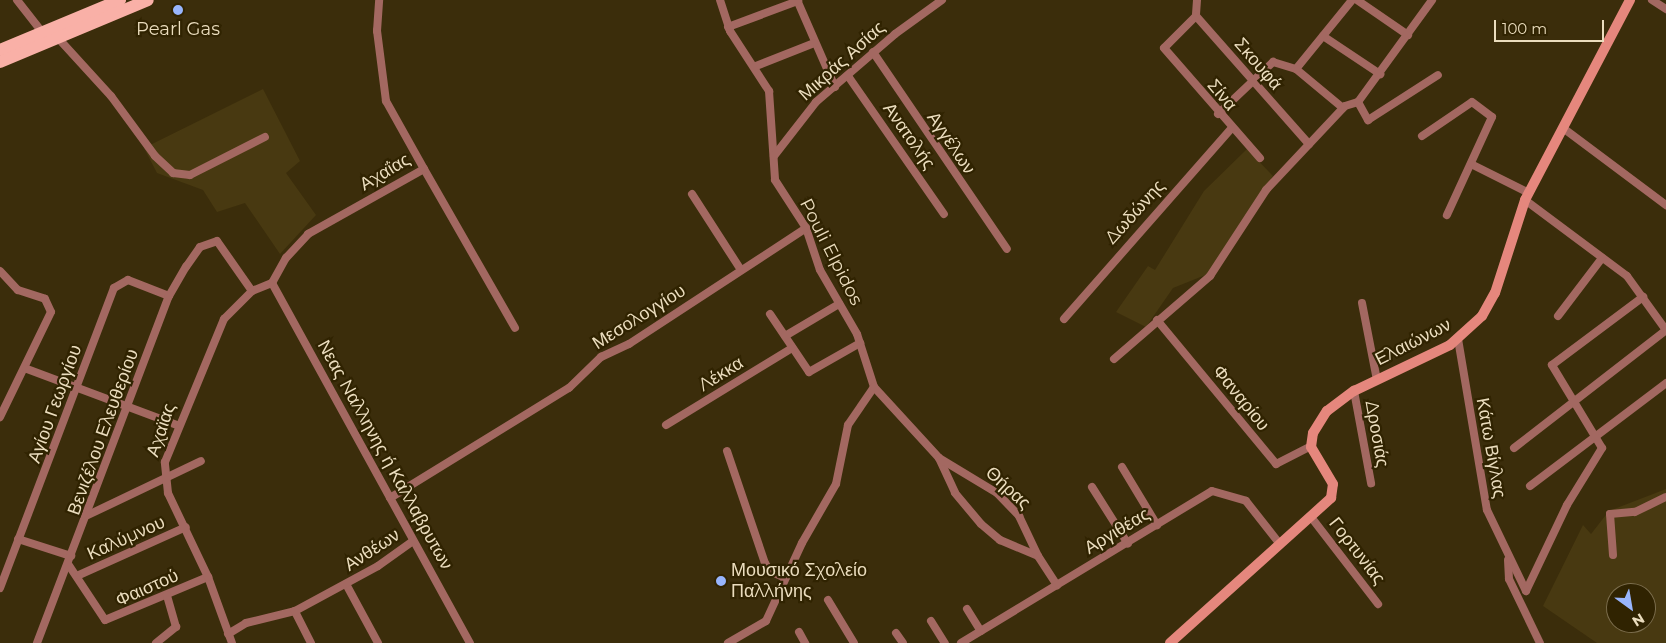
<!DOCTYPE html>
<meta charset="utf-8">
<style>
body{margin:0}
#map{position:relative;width:1666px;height:643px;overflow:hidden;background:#3b2d0b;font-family:Montserrat,sans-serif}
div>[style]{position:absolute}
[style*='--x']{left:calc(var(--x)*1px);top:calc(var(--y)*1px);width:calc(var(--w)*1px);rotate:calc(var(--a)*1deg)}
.built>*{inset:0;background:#483911}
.minor>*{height:8px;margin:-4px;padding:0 4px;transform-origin:4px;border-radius:4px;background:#a36861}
.secondary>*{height:10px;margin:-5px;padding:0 5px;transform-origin:5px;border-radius:5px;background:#e5877d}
.primary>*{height:12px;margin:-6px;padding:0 6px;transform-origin:6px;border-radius:6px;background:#f9b0a7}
.dots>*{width:14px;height:14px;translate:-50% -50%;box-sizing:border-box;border:2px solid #302301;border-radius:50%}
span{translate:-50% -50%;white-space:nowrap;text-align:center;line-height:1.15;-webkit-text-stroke:4.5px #302301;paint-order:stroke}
.poi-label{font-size:18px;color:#ebddbe}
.left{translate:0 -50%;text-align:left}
.street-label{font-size:18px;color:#ebddbe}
.north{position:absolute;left:1606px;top:583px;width:50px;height:50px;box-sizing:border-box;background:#302301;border:1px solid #7b6d4d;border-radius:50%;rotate:148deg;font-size:14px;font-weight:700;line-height:20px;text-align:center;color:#ebddbe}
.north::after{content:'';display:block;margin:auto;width:18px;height:22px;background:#98b5fd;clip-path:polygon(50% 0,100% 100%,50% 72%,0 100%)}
.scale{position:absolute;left:1494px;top:20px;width:110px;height:22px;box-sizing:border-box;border:2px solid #ebddbe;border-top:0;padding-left:6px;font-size:15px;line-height:18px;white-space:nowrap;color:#ebddbe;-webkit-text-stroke:4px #302301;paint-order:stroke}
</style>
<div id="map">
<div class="built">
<div style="clip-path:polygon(263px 89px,300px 161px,286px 173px,316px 215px,280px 254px,245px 203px,217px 212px,203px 190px,157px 173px,144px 148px)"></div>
<div style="clip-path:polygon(1247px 149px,1273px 176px,1208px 274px,1173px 288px,1146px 327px,1116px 312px,1148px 266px,1155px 270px,1204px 191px)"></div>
<div style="clip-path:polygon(evenodd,1666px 489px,1666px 643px,1597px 643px,1543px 606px,1583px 525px,1591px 534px,1609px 511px,1666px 489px,1616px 593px,1646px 593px,1646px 623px,1616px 623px,1616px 593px)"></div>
</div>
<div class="minor">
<div style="--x:17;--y:0;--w:41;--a:52"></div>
<div style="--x:720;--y:0;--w:33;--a:72"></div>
<div style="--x:730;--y:31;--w:72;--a:57"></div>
<div style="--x:769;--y:91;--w:89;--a:86.1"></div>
<div style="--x:775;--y:180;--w:57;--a:57.1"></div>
<div style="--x:806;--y:228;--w:44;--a:71.6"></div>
<div style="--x:820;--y:270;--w:74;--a:60"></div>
<div style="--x:857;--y:334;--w:56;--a:72.2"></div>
<div style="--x:874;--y:387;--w:46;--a:124.4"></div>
<div style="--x:848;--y:425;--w:60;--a:101.5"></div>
<div style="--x:836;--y:484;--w:68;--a:120"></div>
<div style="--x:802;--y:543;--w:86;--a:114.8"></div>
<div style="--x:766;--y:621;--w:44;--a:149.9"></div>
<div style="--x:797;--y:0;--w:95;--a:66.4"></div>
<div style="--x:1197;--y:0;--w:16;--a:94"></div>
<div style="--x:1196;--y:16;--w:171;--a:48.6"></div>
<div style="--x:1357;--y:0;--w:62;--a:34.5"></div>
<div style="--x:1652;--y:0;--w:17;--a:33"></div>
<div style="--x:1196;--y:16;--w:45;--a:135"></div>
<div style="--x:1164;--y:48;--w:146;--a:48.9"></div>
<div style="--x:728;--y:27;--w:75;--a:-20.4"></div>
<div style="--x:1323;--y:36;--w:69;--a:33.7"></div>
<div style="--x:58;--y:38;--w:79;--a:47.6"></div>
<div style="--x:111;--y:96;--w:74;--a:53.7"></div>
<div style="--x:155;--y:156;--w:25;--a:43"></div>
<div style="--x:173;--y:173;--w:17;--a:7"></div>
<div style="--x:190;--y:175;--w:84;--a:-26.9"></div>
<div style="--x:873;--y:52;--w:238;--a:55.8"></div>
<div style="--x:756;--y:66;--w:62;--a:-21.6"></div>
<div style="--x:1296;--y:69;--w:61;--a:39.7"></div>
<div style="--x:848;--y:76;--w:168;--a:55.2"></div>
<div style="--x:1358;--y:102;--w:21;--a:61"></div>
<div style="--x:1368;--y:120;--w:83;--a:-32.7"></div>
<div style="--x:1218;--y:114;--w:76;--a:-43.4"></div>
<div style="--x:1273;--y:62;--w:24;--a:17"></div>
<div style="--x:1296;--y:69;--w:89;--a:-50.9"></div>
<div style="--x:1563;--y:128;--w:129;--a:36.8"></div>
<div style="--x:1422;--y:136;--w:60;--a:-34.2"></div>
<div style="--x:1472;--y:102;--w:25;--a:37"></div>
<div style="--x:1492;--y:117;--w:108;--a:114.7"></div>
<div style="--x:774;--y:156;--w:68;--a:-52.1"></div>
<div style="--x:816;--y:102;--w:104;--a:-40.7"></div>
<div style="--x:895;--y:34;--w:58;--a:-35.9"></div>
<div style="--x:1471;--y:164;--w:65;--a:26.6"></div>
<div style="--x:424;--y:169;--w:183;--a:60.2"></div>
<div style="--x:692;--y:194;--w:90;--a:57.2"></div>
<div style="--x:1525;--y:200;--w:127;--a:36.7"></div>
<div style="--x:1627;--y:276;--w:67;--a:54.2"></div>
<div style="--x:0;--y:271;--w:26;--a:47"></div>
<div style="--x:18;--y:290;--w:28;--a:18"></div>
<div style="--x:45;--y:299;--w:14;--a:65"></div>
<div style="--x:51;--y:312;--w:117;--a:115.9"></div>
<div style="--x:272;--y:283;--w:411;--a:61.2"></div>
<div style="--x:1362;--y:303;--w:78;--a:79"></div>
<div style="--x:770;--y:314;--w:70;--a:56.1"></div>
<div style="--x:809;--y:372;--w:59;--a:-29.6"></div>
<div style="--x:1558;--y:316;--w:73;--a:-52.8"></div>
<div style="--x:1064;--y:319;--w:253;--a:-48.7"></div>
<div style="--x:1157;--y:320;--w:187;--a:50.4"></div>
<div style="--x:1276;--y:464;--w:39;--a:-27"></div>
<div style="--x:785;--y:336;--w:63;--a:-30.7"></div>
<div style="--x:1458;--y:339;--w:173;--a:80.4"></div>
<div style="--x:1487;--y:510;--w:90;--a:64.3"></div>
<div style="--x:1114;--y:359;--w:127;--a:-40.8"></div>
<div style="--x:1210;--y:276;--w:103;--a:-56.9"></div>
<div style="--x:1266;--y:190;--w:115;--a:-46.8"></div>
<div style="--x:1345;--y:106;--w:14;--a:-17"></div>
<div style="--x:1358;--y:102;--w:126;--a:-54"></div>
<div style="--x:27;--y:369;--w:160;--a:20.5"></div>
<div style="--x:874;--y:387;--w:96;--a:47.5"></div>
<div style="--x:939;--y:458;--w:38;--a:65"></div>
<div style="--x:955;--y:493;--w:40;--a:50"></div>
<div style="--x:981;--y:524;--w:25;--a:40"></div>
<div style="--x:1000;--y:540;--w:41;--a:22.8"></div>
<div style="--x:1038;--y:556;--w:35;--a:57"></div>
<div style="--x:1354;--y:391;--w:94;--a:79.5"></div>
<div style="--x:666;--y:425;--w:148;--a:-31.4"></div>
<div style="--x:1514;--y:448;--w:192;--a:-37.8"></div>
<div style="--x:727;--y:451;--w:118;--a:71.3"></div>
<div style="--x:765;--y:563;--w:9;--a:58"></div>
<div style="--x:770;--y:571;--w:17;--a:25"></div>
<div style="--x:939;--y:458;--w:68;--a:31.1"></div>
<div style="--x:997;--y:493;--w:32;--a:46"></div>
<div style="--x:1019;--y:516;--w:44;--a:64.6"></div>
<div style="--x:1122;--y:467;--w:68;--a:58.9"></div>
<div style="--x:1530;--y:486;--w:171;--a:-37.1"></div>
<div style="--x:1092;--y:487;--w:67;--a:57.7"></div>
<div style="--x:390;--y:498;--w:210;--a:-31.6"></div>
<div style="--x:569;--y:388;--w:45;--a:-44.1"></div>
<div style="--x:601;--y:357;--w:31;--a:-25"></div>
<div style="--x:629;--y:344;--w:212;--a:-33.2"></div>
<div style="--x:88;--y:515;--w:125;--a:-25.5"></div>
<div style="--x:1311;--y:517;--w:110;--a:52.4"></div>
<div style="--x:18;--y:539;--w:56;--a:17.8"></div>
<div style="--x:1613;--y:555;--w:41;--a:-94.2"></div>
<div style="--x:1610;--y:514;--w:25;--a:-5"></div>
<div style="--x:1635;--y:512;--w:34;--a:-26"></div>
<div style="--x:1508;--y:560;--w:19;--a:87"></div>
<div style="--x:1509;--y:579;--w:71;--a:64.2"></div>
<div style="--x:68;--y:564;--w:67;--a:56.5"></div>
<div style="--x:105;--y:620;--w:112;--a:-22.7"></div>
<div style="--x:79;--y:575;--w:117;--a:-24.2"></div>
<div style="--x:346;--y:584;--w:67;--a:61.5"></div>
<div style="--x:0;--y:588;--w:321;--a:-69.2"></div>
<div style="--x:114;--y:288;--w:16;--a:-30"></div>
<div style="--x:128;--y:280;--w:44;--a:21.3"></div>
<div style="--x:1526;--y:591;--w:95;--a:-64.5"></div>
<div style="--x:1567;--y:505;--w:67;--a:-58.4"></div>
<div style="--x:1602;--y:448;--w:97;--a:-121.1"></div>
<div style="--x:1552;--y:365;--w:114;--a:-36.8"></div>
<div style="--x:828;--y:600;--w:50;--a:58.8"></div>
<div style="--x:967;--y:609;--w:26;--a:58"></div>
<div style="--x:931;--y:621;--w:26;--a:58"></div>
<div style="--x:799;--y:632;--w:13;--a:61"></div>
<div style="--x:896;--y:633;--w:12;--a:55"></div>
<div style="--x:228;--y:634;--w:21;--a:-31"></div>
<div style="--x:246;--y:623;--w:50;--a:-13.8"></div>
<div style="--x:37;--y:643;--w:371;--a:-69.2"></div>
<div style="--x:169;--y:296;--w:34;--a:-60"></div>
<div style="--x:186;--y:267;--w:24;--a:-55"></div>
<div style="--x:200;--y:247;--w:18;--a:-19"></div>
<div style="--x:217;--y:241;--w:61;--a:55"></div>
<div style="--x:156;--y:643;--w:26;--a:-39"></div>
<div style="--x:176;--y:627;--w:33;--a:-106"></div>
<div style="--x:232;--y:643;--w:70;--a:-110"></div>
<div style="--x:208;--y:577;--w:93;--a:-115.5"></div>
<div style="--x:168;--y:493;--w:31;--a:-96"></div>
<div style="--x:165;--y:462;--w:155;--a:-67.6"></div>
<div style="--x:224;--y:319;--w:40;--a:-45"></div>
<div style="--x:252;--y:291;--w:22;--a:-22"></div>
<div style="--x:272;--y:283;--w:29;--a:-61"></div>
<div style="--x:286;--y:258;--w:33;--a:-47"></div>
<div style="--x:308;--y:234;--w:133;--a:-29.3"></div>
<div style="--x:424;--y:169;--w:78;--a:-119.2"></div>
<div style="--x:386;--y:101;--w:71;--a:-97.3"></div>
<div style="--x:377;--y:31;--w:31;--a:-86"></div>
<div style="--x:311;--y:643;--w:36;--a:-117"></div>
<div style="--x:295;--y:611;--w:94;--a:-28.5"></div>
<div style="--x:378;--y:566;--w:43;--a:-35.5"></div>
<div style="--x:961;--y:643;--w:293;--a:-31.2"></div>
<div style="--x:1212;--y:491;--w:35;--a:16"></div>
<div style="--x:1246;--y:501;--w:53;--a:51.8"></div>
</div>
<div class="secondary">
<div style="--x:1170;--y:643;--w:217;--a:-42"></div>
<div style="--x:1331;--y:498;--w:14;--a:-82"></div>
<div style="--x:1333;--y:484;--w:43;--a:-120.7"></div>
<div style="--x:1311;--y:447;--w:14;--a:-82"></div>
<div style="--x:1313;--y:433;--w:26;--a:-58"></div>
<div style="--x:1327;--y:411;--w:34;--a:-37"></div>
<div style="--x:1354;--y:391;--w:106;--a:-25.6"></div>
<div style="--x:1450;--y:345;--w:43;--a:-42.2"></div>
<div style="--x:1482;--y:316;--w:26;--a:-61"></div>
<div style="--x:1495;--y:293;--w:98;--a:-72.1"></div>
<div style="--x:1525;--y:200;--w:226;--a:-62.3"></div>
</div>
<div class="primary">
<div style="--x:0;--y:50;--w:130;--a:-22.6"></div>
<div style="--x:0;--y:62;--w:160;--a:-22.7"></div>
</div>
<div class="dots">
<div style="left:178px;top:10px;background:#98b5fd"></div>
<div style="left:721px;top:581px;background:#98b5fd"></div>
</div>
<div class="poi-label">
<span style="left:178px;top:29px">Pearl Gas</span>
<span class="left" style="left:731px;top:581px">Μουσικό Σχολείο<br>Παλλήνης</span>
</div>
<div class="street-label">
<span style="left:842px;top:61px;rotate:-42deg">Μικράς Ασίας</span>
<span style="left:1258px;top:64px;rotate:49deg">Σκουφά</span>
<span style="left:1222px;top:95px;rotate:50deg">Σίνα</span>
<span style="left:909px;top:136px;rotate:55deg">Ανατολής</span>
<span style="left:951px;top:143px;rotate:56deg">Αγγέλων</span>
<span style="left:385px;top:172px;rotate:-31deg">Αχαΐας</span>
<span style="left:1135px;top:212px;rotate:-48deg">Δωδώνης</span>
<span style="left:831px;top:252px;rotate:63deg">Pouli Elpidos</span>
<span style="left:639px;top:317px;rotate:-32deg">Μεσολογγίου</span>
<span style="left:1413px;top:342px;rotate:-27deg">Ελαιώνων</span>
<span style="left:721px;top:374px;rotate:-32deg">Λέκκα</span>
<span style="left:1241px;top:398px;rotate:51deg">Φαναρίου</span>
<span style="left:55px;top:404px;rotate:-70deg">Αγίου Γεωργίου</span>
<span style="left:161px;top:430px;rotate:-71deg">Αχαϊας</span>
<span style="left:103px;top:432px;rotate:-70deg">Βενιζέλου Ελευθερίου</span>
<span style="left:1377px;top:434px;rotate:80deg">Δροσιάς</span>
<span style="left:1491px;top:448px;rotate:80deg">Κάτω Βίγλας</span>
<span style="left:385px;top:455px;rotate:61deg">Νεας Nαλληνης ή Καλλαβρυτων</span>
<span style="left:1008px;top:488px;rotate:42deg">Θήρας</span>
<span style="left:1117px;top:531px;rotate:-31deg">Αργιθέας</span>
<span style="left:126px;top:538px;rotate:-24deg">Καλύμνου</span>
<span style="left:372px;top:550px;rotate:-33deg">Ανθέων</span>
<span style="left:1357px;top:551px;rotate:52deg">Γορτυνίας</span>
<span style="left:147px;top:588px;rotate:-24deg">Φαιστού</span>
</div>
<div class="north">N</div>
<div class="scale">100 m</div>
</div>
